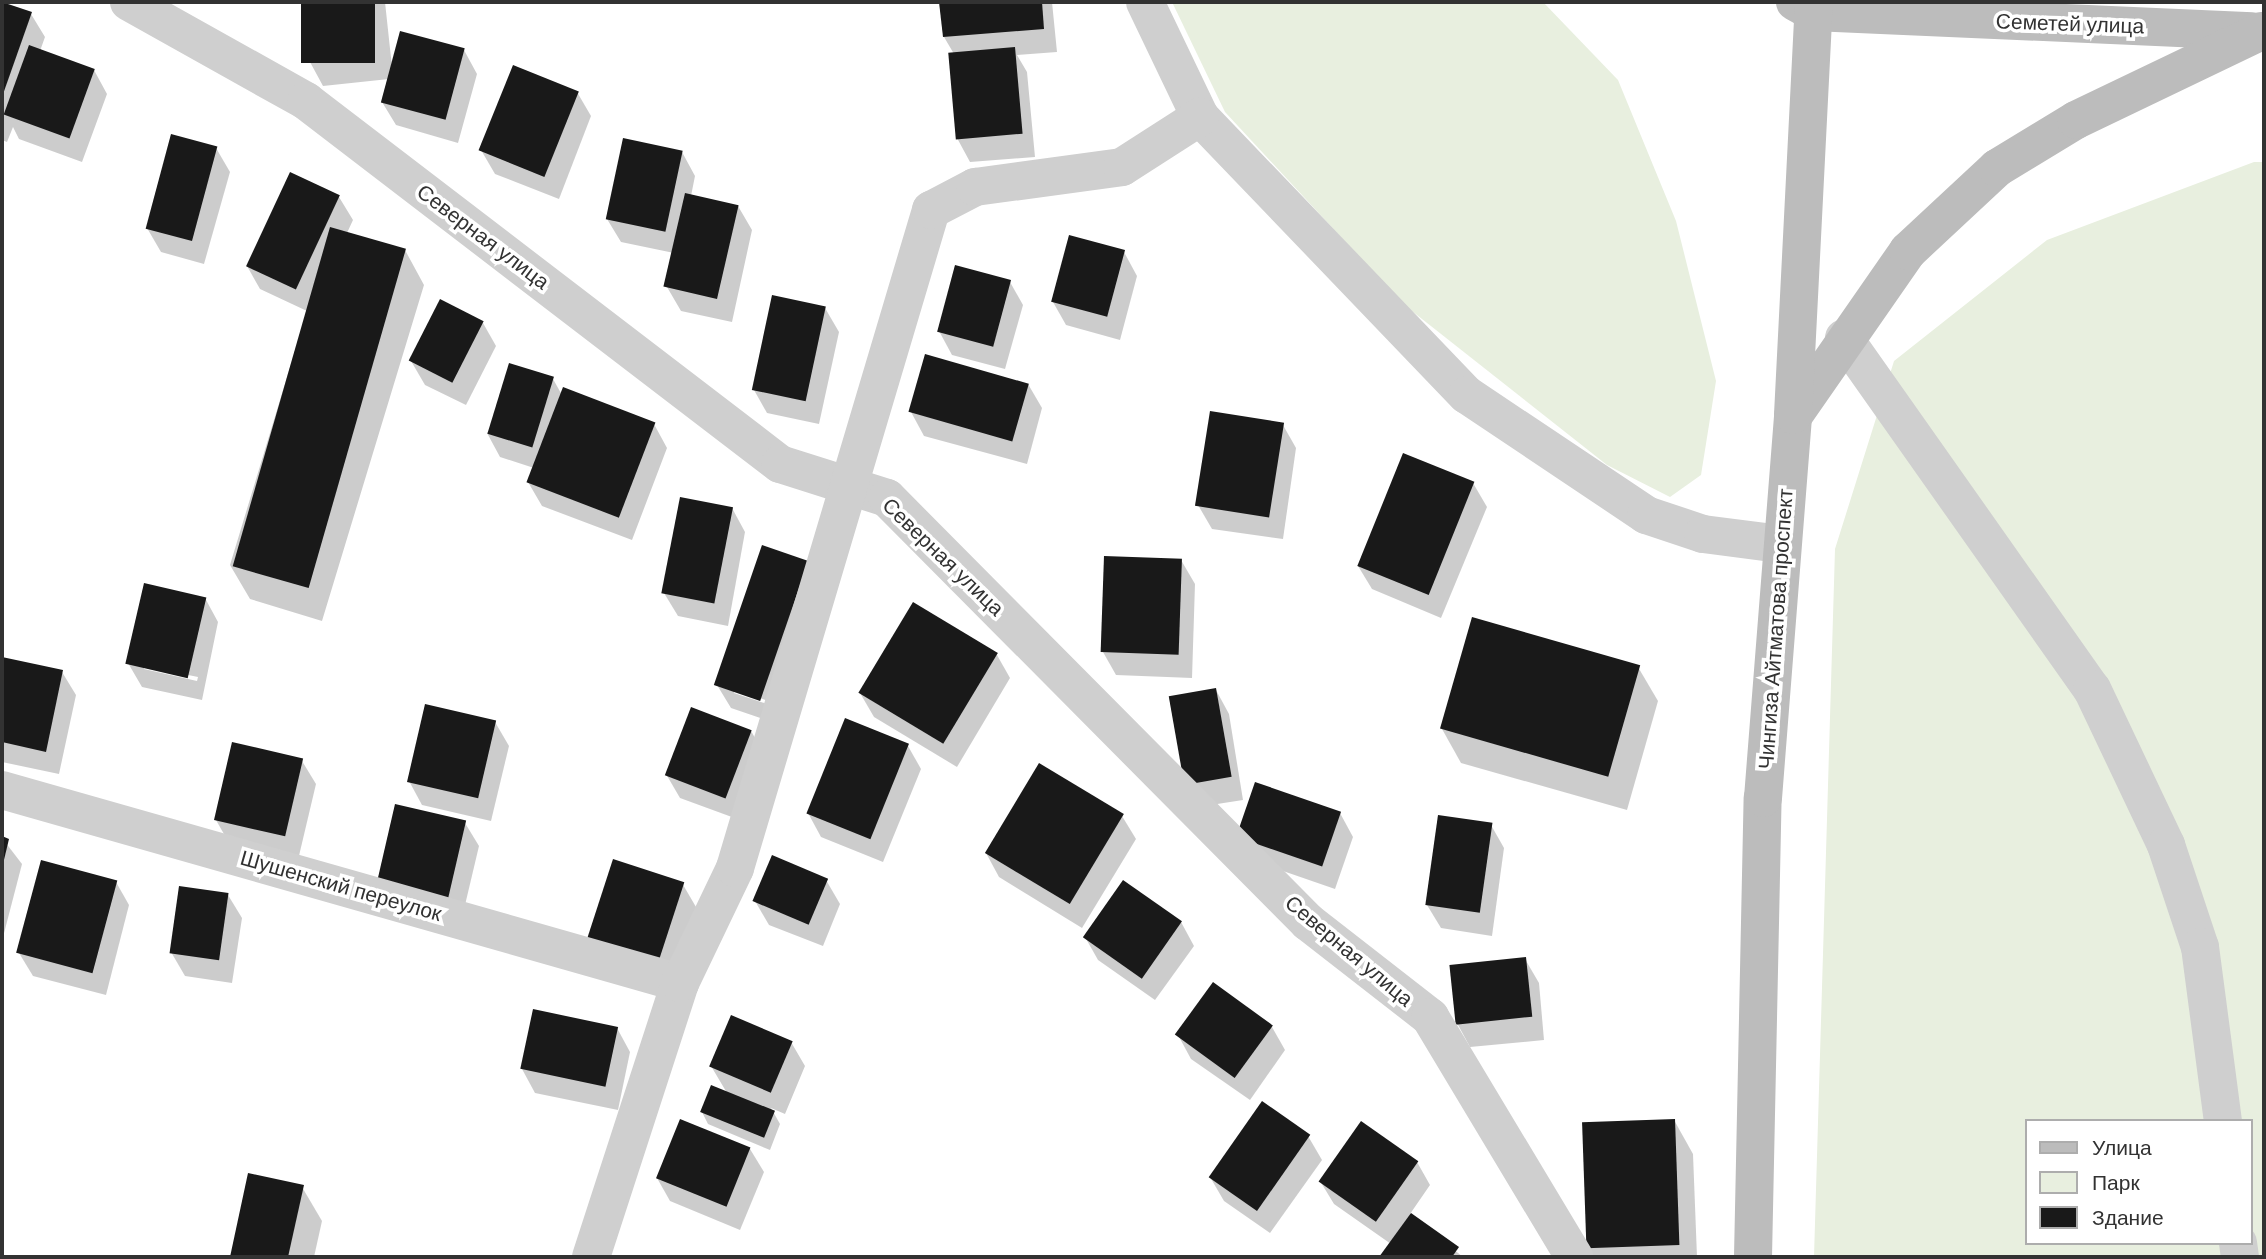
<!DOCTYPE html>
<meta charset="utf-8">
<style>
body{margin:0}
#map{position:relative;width:2266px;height:1259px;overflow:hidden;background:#fff;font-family:"DM Sans",sans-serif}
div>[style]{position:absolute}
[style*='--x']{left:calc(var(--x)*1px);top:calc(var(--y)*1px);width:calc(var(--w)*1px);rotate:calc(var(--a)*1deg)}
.green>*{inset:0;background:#e8efdf}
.shadow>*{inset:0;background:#0003}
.building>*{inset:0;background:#191919;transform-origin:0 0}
.street>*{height:38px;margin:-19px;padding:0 19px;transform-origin:19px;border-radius:19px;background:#cfcfcf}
.secondary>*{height:38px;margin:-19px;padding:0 19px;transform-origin:19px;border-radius:19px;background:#bcbcbc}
span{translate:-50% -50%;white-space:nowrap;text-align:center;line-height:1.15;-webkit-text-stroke:7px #fff;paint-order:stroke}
.street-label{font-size:21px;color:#323232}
.frame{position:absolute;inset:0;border:4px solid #323232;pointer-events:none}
.legend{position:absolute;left:2025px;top:1119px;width:228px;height:126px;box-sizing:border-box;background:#fff;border:2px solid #adadad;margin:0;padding:9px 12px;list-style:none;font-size:21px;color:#323232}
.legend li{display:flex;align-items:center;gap:14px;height:35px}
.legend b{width:35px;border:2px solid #adadad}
</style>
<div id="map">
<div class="green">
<div style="clip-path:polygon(1172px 2px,1543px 2px,1618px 80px,1676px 221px,1716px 381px,1701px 475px,1670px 497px,1607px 465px,1403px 304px,1225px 112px)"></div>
<div style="clip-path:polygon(evenodd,2254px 162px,2264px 162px,2264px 1257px,1814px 1257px,1835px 549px,1894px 361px,2047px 240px,2254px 162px,2026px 1121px,2250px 1121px,2250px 1243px,2026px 1243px,2026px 1121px)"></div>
</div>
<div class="shadow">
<div style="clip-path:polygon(303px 2px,385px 2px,392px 67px,464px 50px,477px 74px,458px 143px,396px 125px,382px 102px,389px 79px,323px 86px,310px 62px)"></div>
<div style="clip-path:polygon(941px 2px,1052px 2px,1057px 52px,1017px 55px,1027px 72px,1035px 157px,970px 162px,957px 138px,954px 54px,944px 37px)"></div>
<div style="clip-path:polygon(2px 3px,31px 14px,45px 37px,40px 51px,94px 70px,107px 94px,82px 162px,19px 139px,13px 127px,7px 142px,2px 140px)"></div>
<div style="clip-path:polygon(577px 92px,591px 116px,559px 199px,495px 174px,481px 150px)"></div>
<div style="clip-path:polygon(216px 148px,230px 172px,204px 264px,161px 252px,147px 228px)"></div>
<div style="clip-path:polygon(682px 152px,695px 176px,691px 196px,738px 206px,752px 230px,732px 322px,681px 311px,667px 287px,674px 253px,621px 242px,607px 219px)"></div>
<div style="clip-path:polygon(291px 174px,339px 197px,353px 220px,347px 233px,405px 250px,424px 285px,322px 621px,250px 599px,230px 565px,307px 311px,260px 289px,247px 266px)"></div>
<div style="clip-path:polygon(1124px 252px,1137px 276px,1120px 340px,1066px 325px,1053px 302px)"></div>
<div style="clip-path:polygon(1010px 282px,1023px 305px,1005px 369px,952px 355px,939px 331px)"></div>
<div style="clip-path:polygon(825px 308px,839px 332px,819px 424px,767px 413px,754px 390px)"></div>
<div style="clip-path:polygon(483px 323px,496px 346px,466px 405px,425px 385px,411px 361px)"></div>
<div style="clip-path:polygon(553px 379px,562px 395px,654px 424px,667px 448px,632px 540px,542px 506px,528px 482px,534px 468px,500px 457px,487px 433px)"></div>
<div style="clip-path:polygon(1028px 384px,1042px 408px,1027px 464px,924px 436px,911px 412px)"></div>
<div style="clip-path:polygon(1283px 425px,1296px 448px,1283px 539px,1212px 529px,1198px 505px)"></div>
<div style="clip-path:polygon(1473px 483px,1487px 507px,1441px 618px,1372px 589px,1358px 566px)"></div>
<div style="clip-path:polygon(732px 508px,745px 532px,728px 626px,678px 616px,664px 593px)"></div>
<div style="clip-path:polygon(1181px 560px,1195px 584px,1192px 678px,1116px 675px,1103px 652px)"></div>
<div style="clip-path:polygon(evenodd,807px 562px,775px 723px,731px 708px,717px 685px,807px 562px,734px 689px,771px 702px,770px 705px,734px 693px,734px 689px)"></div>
<div style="clip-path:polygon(evenodd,205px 598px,218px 622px,202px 700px,142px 687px,128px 663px,205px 598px,144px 666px,198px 677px,197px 681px,144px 669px,144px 666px)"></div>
<div style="clip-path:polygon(997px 655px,1010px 678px,957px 767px,874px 717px,860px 693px)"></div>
<div style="clip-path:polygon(3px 659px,62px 672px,76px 695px,59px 774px,2px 762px)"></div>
<div style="clip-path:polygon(1638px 667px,1658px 701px,1627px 810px,1461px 763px,1442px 729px)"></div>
<div style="clip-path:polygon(1216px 690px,1229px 714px,1243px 800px,1198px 807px,1184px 784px)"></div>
<div style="clip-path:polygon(495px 722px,509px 746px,491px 821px,422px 805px,409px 781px)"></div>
<div style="clip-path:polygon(751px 731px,765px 755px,740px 820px,680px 798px,666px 774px)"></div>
<div style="clip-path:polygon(908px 746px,921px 769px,883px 862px,821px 837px,808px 813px)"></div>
<div style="clip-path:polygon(302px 761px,316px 784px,298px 860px,229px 843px,216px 820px)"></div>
<div style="clip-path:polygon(1340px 813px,1353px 837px,1335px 889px,1251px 860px,1237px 836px)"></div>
<div style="clip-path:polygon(1122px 816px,1136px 839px,1082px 928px,999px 877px,986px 853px)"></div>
<div style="clip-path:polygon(465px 823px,479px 846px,461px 922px,392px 906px)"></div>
<div style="clip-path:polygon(1491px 825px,1504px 848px,1492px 936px,1441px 928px,1427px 905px)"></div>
<div style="clip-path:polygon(2px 838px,22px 864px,2px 941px)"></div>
<div style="clip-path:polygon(826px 880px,840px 904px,823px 946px,769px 925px,755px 901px)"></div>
<div style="clip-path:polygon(116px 882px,129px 905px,106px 995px,33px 976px,19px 953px)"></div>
<div style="clip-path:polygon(682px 883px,696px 907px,670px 988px,602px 966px)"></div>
<div style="clip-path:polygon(228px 895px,242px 918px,232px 983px,185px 976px,171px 952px)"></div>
<div style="clip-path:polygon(1181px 922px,1194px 946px,1155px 1000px,1098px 960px,1085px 937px)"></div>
<div style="clip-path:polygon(1525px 959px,1539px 983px,1544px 1040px,1470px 1047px,1457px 1023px)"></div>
<div style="clip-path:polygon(1272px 1027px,1285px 1050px,1250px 1100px,1191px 1059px,1178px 1035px)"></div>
<div style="clip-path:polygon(617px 1028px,630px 1052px,618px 1110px,535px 1093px,522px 1069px)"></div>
<div style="clip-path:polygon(791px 1042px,805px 1066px,785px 1114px,771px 1108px,780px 1124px,770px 1150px,708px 1124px,702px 1112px,727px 1093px,711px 1066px)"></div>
<div style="clip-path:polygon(1674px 1120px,1693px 1154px,1697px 1257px,1593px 1257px,1588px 1248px)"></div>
<div style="clip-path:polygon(680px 1121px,750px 1149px,764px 1172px,740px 1230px,670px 1201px,657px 1178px)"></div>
<div style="clip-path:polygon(1308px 1136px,1322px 1160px,1270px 1233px,1224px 1201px,1210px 1177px)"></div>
<div style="clip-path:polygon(1417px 1162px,1430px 1185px,1410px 1214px,1463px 1257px,1381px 1257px,1391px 1244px,1334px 1204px,1320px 1181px)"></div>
<div style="clip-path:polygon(250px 1175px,302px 1187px,322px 1221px,314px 1257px,232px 1257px)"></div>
</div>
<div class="building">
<div style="clip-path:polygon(2px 2px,32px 12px,2px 97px)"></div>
<div style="left:301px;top:2px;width:74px;height:61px"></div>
<div style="clip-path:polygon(939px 2px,1042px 2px,1044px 29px,943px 37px)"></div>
<div style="left:400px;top:31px;width:67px;height:74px;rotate:15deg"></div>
<div style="left:29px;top:45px;width:70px;height:74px;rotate:20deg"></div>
<div style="left:1015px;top:47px;width:87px;height:67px;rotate:85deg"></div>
<div style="left:513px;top:65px;width:71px;height:92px;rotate:22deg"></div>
<div style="left:171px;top:134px;width:48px;height:98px;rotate:15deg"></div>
<div style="left:623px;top:138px;width:61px;height:83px;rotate:12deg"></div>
<div style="left:290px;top:172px;width:55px;height:104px;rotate:25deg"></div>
<div style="left:685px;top:193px;width:55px;height:96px;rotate:13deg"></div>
<div style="left:330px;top:227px;width:79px;height:353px;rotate:16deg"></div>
<div style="left:1069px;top:235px;width:58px;height:69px;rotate:15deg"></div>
<div style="left:955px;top:265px;width:58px;height:69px;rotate:15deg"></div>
<div style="left:772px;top:295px;width:55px;height:97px;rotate:12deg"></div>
<div style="left:440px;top:299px;width:49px;height:69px;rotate:27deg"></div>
<div style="left:925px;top:354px;width:108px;height:60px;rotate:16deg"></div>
<div style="left:509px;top:363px;width:47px;height:74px;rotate:17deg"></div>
<div style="left:563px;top:387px;width:99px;height:102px;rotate:21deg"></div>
<div style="left:1210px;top:411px;width:75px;height:96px;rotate:9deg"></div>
<div style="left:1403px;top:453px;width:77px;height:122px;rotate:22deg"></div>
<div style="left:680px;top:497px;width:54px;height:98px;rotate:11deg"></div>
<div style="left:762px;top:545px;width:49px;height:148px;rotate:19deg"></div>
<div style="left:1104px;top:556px;width:78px;height:96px;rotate:2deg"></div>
<div style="left:144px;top:583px;width:64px;height:83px;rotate:13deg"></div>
<div style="left:913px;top:602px;width:99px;height:106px;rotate:31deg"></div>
<div style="left:1472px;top:617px;width:175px;height:116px;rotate:16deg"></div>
<div style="clip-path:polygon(2px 657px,63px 670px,46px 752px,2px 742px)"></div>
<div style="left:1216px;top:688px;width:90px;height:48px;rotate:80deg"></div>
<div style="left:425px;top:704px;width:73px;height:80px;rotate:13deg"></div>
<div style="left:691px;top:707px;width:65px;height:73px;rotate:21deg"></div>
<div style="left:845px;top:718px;width:69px;height:103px;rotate:22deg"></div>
<div style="left:232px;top:742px;width:73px;height:80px;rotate:13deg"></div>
<div style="left:1039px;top:763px;width:99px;height:105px;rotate:31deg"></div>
<div style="left:1255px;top:782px;width:91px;height:58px;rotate:19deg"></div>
<div style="left:395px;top:804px;width:73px;height:80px;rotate:13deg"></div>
<div style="left:1438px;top:815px;width:55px;height:91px;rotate:8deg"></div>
<div style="clip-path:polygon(2px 836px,9px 839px,3px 864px,2px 864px)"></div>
<div style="left:772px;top:855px;width:61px;height:50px;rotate:23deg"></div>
<div style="left:613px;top:859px;width:75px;height:88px;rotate:18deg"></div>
<div style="left:41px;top:860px;width:79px;height:96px;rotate:15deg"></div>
<div style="left:1123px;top:880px;width:72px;height:70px;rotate:35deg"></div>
<div style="left:179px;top:886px;width:50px;height:68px;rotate:8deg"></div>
<div style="left:1526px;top:957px;width:60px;height:77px;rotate:84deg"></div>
<div style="left:1213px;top:982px;width:74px;height:65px;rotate:36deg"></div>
<div style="left:533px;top:1009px;width:87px;height:61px;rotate:12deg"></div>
<div style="left:731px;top:1015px;width:67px;height:56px;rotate:23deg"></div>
<div style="left:711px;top:1085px;width:69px;height:29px;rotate:22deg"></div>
<div style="left:1262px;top:1101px;width:59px;height:93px;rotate:35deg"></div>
<div style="left:680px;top:1119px;width:76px;height:64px;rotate:22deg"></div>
<div style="left:1675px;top:1119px;width:126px;height:93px;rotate:88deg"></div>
<div style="left:1361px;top:1121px;width:70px;height:74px;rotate:35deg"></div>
<div style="clip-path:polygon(248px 1173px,304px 1185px,288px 1257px,230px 1257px)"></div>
<div style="clip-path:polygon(1411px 1213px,1459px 1247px,1452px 1257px,1379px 1257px)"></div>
</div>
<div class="street">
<div style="--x:129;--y:2;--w:203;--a:29.2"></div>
<div style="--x:306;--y:101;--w:597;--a:37.45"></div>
<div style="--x:780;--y:464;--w:112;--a:17.6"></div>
<div style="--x:887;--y:498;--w:598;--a:45.2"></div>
<div style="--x:1308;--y:922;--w:155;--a:37.9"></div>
<div style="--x:1430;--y:1017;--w:280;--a:59"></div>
<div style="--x:1145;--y:2;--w:127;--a:64.4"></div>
<div style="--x:1200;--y:117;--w:385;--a:46.2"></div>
<div style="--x:1467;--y:395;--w:216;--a:33.8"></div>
<div style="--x:1646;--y:515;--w:60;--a:18.4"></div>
<div style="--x:1703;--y:534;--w:79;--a:7.3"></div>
<div style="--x:1844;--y:338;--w:430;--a:54.8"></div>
<div style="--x:2092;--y:689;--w:173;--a:64.6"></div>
<div style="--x:2166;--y:845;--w:108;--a:71.6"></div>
<div style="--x:2200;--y:947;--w:176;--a:82.5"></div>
<div style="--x:2;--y:790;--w:705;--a:15.89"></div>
<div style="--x:2238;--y:1243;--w:14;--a:82"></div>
<div style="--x:591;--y:1257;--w:288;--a:-72"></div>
<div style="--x:680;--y:983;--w:127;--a:-64.4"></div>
<div style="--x:735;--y:868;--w:687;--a:-73.41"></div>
<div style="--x:931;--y:210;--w:50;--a:-27.6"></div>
<div style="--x:975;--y:187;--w:148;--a:-7.7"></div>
<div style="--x:1122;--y:167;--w:93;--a:-32.7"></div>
</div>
<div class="secondary">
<div style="--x:1795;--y:2;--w:21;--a:29"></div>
<div style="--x:1813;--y:12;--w:439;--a:2.5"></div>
<div style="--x:1794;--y:415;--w:200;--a:-55.2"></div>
<div style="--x:1908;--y:251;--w:122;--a:-43"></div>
<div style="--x:1997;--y:168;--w:92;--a:-31.3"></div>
<div style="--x:2076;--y:120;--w:206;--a:-25.6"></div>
<div style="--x:1753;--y:1257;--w:459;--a:-88.8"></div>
<div style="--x:1763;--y:798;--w:384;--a:-85.5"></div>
<div style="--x:1793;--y:415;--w:414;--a:-87.1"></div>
</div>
<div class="street-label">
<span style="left:2070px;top:24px;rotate:2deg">Семетей улица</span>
<span style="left:483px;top:237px;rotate:37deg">Северная улица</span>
<span style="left:943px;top:557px;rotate:44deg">Северная улица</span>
<span style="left:1776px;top:629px;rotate:-86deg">Чингиза Айтматова проспект</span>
<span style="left:341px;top:886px;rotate:16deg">Шушенский переулок</span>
<span style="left:1349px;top:951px;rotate:40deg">Северная улица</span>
</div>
<div class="frame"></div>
<ul class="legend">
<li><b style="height:9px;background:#bcbcbc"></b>Улица</li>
<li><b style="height:19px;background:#e8efdf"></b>Парк</li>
<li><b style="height:19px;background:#191919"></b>Здание</li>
</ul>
</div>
